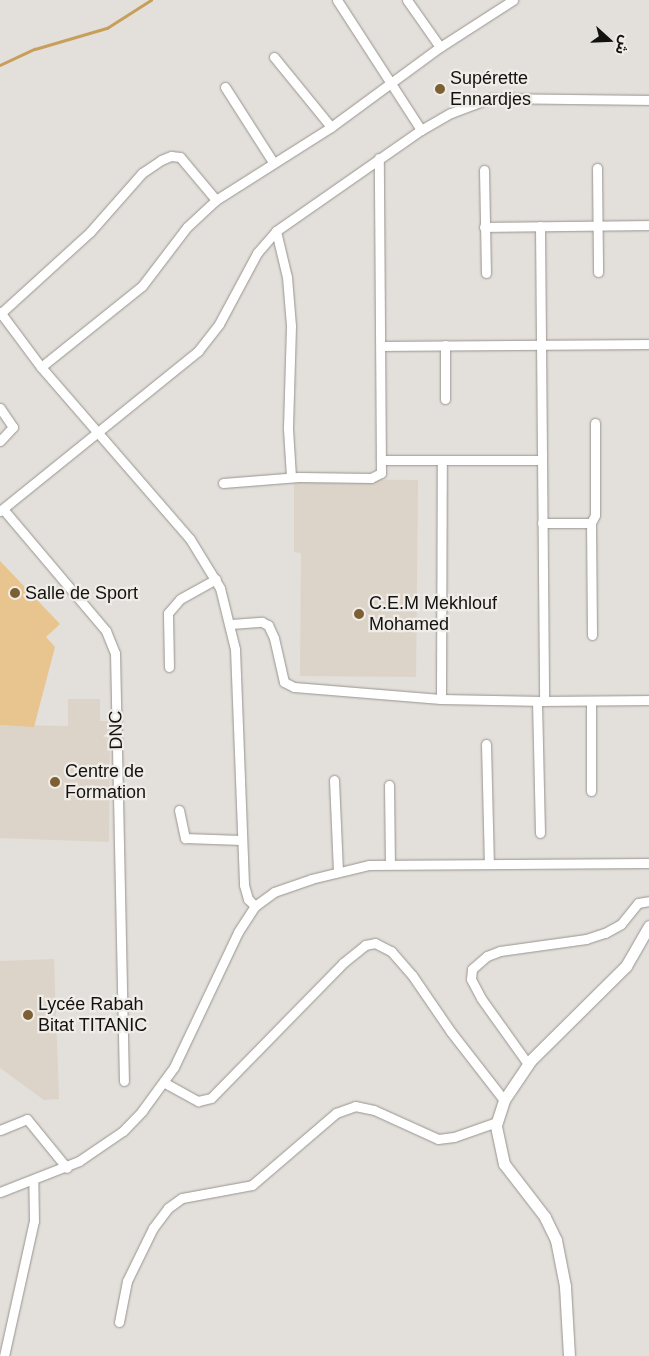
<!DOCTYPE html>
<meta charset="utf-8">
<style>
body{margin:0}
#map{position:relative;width:649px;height:1356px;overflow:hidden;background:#e3dfda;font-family:Arial,"Noto Sans Arabic",sans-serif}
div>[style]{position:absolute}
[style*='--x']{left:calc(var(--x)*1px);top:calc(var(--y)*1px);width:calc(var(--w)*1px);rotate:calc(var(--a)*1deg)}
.built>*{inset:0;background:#dcd4c8}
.green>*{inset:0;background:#e8c48e}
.stream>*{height:2.5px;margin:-1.25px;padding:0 1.25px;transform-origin:1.25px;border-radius:1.25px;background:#c89e5b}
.roads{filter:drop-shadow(0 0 1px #98948f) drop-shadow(0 0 1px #98948f)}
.minor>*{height:9px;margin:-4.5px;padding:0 4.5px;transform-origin:4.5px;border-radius:4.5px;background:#fff}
.secondary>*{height:11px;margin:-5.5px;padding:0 5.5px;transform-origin:5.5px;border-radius:5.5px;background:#fff}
.dots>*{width:14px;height:14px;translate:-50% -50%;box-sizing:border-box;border:2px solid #f0ece7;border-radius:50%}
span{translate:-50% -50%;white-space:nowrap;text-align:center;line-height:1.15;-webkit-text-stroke:4.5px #f0ece7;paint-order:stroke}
.poi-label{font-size:18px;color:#131210}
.left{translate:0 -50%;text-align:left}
.street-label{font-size:18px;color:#131210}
.north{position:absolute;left:584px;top:15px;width:50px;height:50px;-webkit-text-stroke:4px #f0ece7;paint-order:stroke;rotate:110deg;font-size:14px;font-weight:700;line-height:20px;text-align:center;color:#131210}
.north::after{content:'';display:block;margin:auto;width:18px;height:22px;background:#131210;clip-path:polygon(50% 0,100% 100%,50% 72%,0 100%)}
</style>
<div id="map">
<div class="built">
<div style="clip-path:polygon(294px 479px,418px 480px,416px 677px,300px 676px,301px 553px,294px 552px)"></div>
<div style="clip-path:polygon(68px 699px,100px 699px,100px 721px,110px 721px,109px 842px,0 838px,0 725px,68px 726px)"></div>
<div style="clip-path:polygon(54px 959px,59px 1099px,44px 1100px,0 1068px,0 961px)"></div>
</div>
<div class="green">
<div style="clip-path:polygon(0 561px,60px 624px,46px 637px,55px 647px,34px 727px,0 725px)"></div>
</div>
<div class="stream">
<div style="--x:0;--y:65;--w:38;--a:-25"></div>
<div style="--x:35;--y:49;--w:75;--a:-16.3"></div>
<div style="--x:107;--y:28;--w:52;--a:-32.5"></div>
</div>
<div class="roads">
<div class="minor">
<div style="--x:337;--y:0;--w:155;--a:57.1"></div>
<div style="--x:407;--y:0;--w:57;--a:54.9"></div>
<div style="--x:274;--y:57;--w:90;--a:50.8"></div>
<div style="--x:225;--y:87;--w:89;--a:57.4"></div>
<div style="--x:597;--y:168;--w:104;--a:89.4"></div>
<div style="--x:484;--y:170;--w:103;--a:88.9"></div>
<div style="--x:540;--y:226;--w:475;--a:89.5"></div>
<div style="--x:544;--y:701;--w:105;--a:-0.5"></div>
<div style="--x:484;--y:227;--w:165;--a:-0.7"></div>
<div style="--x:276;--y:231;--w:47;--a:76.6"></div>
<div style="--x:287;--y:277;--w:49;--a:85.3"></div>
<div style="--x:291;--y:326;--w:103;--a:91.7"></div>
<div style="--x:288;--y:429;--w:48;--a:86.4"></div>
<div style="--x:0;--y:312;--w:69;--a:53.3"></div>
<div style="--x:41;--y:367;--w:228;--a:49.1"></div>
<div style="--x:190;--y:539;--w:57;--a:58.5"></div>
<div style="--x:220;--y:588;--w:63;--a:76.2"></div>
<div style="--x:235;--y:649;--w:236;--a:87.8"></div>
<div style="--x:244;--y:885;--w:15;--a:74"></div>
<div style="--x:248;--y:899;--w:10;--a:45"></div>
<div style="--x:1;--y:313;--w:120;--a:-42.3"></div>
<div style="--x:90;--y:232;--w:79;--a:-48.6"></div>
<div style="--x:142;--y:173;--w:23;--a:-34"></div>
<div style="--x:161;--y:160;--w:11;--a:-22"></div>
<div style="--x:171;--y:156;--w:9;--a:6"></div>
<div style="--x:180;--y:157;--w:56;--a:50.1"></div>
<div style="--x:381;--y:346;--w:268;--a:-0.4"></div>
<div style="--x:41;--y:367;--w:129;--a:-38.7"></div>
<div style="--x:142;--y:286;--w:74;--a:-52.7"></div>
<div style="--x:187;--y:227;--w:40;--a:-43"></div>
<div style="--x:216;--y:200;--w:136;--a:-32.4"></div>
<div style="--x:331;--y:127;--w:135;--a:-36.3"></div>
<div style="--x:440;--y:47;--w:87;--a:-32.8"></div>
<div style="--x:445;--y:399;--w:54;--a:-90"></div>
<div style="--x:0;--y:408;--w:23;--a:56"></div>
<div style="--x:13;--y:427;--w:19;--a:133"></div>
<div style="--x:383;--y:460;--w:158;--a:0"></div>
<div style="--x:223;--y:483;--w:76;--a:-4.5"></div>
<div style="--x:299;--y:477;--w:72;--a:0.8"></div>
<div style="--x:371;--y:478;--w:11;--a:-27"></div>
<div style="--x:381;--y:473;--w:315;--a:-90.4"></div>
<div style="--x:3;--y:509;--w:160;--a:49.8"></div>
<div style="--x:106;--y:631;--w:24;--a:68"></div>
<div style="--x:115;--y:653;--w:428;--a:88.8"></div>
<div style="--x:0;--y:511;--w:255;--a:-38.9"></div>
<div style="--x:198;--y:351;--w:34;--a:-52"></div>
<div style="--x:219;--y:324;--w:81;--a:-61.8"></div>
<div style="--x:257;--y:253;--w:29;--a:-49"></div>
<div style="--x:276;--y:231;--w:177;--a:-34.9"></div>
<div style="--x:421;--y:130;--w:34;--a:-30"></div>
<div style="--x:451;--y:113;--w:43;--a:-20.6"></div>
<div style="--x:491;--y:98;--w:158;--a:0.7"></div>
<div style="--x:542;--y:523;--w:49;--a:0"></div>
<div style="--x:231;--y:624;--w:31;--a:-4"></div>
<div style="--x:262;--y:622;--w:7;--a:27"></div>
<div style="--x:268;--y:625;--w:14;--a:65"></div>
<div style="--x:274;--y:638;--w:45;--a:77.2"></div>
<div style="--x:284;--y:682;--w:11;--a:27"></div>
<div style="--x:294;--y:687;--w:147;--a:4.7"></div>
<div style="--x:441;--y:699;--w:103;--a:1.1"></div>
<div style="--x:592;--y:635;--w:112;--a:-90.5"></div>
<div style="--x:591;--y:523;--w:9;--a:-63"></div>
<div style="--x:595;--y:515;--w:92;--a:-90"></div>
<div style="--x:169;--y:667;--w:54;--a:-91.1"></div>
<div style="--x:168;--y:613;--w:18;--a:-49"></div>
<div style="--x:180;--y:599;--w:41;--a:-29.1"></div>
<div style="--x:441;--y:699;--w:239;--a:-89.8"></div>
<div style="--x:537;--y:701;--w:132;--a:88.7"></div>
<div style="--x:486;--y:744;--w:120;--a:88.6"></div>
<div style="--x:334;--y:780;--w:92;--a:87.5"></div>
<div style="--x:389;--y:785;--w:79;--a:89.3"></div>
<div style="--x:591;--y:791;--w:90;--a:-90"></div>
<div style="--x:179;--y:810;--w:29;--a:78"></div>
<div style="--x:185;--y:838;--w:56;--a:2"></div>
<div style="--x:528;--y:1064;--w:81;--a:-125.5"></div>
<div style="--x:481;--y:998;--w:21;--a:-118"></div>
<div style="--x:471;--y:979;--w:10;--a:-84"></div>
<div style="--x:472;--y:969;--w:20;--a:-41"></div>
<div style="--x:487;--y:956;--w:14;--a:-21"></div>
<div style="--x:500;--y:951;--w:87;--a:-7.9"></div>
<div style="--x:586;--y:939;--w:20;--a:-18"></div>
<div style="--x:605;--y:933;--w:18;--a:-29"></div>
<div style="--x:621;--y:924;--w:27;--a:-51"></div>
<div style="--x:638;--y:903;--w:11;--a:-10"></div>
<div style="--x:165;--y:1083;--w:38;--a:29"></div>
<div style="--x:198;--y:1101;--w:13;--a:-13"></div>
<div style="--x:211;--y:1098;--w:189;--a:-45.6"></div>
<div style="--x:343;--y:963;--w:28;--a:-39"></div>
<div style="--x:365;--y:945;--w:10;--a:-11"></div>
<div style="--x:375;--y:943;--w:18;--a:27"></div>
<div style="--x:391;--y:951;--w:32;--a:49"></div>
<div style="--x:412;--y:975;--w:69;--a:55.6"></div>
<div style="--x:451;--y:1032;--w:86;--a:52.1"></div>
<div style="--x:0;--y:1130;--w:29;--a:-22"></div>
<div style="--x:27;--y:1119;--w:63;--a:50.8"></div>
<div style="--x:0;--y:1192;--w:85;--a:-21.4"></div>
<div style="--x:79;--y:1161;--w:53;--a:-34.3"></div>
<div style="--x:123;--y:1131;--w:28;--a:-46"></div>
<div style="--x:142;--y:1111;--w:54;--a:-54"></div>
<div style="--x:174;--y:1067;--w:149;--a:-64.6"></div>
<div style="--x:238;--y:932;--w:31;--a:-57"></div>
<div style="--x:255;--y:906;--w:24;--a:-36"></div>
<div style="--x:274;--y:892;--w:39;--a:-19"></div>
<div style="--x:311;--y:879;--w:60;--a:-13.6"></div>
<div style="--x:369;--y:865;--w:280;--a:-0.4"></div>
<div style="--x:119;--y:1322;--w:42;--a:-79"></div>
<div style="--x:127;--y:1281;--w:59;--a:-63.9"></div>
<div style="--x:153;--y:1228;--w:25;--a:-53"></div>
<div style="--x:168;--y:1208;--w:17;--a:-36"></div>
<div style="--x:182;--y:1198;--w:71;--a:-10.5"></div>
<div style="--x:252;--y:1185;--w:111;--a:-40.6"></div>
<div style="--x:336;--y:1113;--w:20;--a:-20"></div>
<div style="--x:355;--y:1106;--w:19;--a:12"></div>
<div style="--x:374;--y:1110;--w:70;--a:24.4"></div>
<div style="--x:438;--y:1139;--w:16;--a:-7"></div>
<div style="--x:454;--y:1137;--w:46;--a:-19.2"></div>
<div style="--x:4;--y:1356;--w:138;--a:-77.5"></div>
<div style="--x:34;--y:1221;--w:39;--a:-91"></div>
</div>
<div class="secondary">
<div style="--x:569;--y:1356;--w:70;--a:-93.3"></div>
<div style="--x:565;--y:1286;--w:47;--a:-101.1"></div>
<div style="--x:556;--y:1240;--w:25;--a:-116"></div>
<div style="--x:545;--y:1217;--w:67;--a:-127.7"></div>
<div style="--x:504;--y:1164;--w:40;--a:-102"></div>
<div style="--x:496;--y:1125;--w:26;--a:-72"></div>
<div style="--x:504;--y:1100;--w:48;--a:-56"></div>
<div style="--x:531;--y:1060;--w:134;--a:-44.7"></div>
<div style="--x:626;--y:966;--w:46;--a:-60.1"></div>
</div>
</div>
<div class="dots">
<div style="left:440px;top:89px;background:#7c6033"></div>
<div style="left:15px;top:593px;background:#7c6033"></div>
<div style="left:359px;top:614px;background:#7c6033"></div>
<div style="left:55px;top:782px;background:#7c6033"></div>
<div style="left:28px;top:1015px;background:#7c6033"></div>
</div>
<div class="poi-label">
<span class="left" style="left:450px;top:89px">Supérette<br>Ennardjes</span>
<span class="left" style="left:25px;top:593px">Salle de Sport</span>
<span class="left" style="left:369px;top:614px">C.E.M Mekhlouf<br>Mohamed</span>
<span class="left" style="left:65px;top:782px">Centre de<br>Formation</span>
<span class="left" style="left:38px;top:1015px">Lycée Rabah<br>Bitat TITANIC</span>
</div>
<div class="street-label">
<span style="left:116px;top:730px;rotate:-91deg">DNC</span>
</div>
<div class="north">ش</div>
</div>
